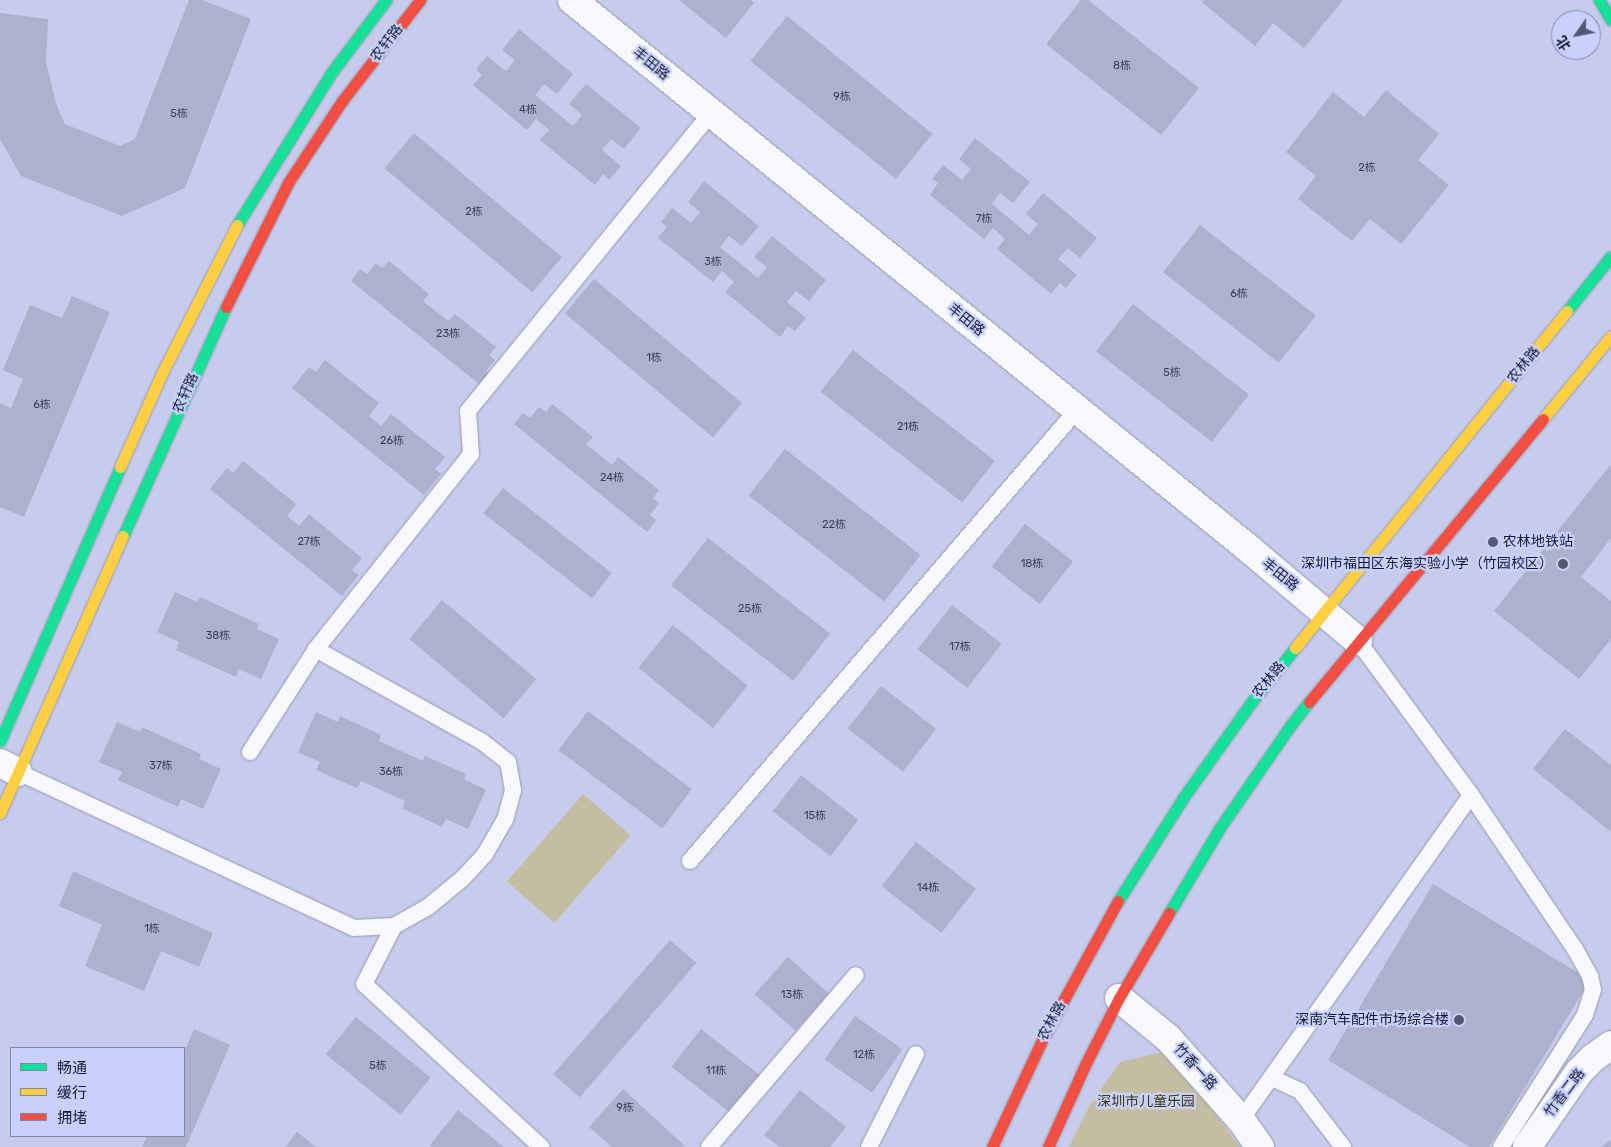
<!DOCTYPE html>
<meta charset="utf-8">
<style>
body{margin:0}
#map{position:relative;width:1611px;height:1147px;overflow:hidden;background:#c7ccec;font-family:Rubik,"Noto Sans SC",sans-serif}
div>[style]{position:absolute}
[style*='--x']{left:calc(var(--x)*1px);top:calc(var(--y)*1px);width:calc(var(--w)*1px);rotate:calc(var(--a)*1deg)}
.green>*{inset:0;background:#c5bda2;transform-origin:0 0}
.building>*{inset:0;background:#adb1cc;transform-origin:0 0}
.roads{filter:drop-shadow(0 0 1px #969ab4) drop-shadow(0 0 1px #969ab4)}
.lane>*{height:16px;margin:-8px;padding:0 8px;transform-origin:8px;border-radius:8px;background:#f7f7fc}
.street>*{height:28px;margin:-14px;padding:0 14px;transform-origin:14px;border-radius:14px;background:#f7f7fc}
.fast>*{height:11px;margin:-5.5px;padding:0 5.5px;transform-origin:5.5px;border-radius:5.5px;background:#16e098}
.slow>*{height:11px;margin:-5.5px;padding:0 5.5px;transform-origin:5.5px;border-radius:5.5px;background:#ffcf43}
.jam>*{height:11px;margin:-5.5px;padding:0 5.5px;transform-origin:5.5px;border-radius:5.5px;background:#f24e42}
.dots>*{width:14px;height:14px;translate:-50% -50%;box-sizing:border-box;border:2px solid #c8d1fb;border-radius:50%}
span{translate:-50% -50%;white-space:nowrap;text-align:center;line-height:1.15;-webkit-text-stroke:4.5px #c8d1fb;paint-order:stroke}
.number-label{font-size:11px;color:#3c3f59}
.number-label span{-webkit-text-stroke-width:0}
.street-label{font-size:14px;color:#161933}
.poi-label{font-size:14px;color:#161933}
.left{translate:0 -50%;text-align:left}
.right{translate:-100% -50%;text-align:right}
.park-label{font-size:14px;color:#40370e}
.legend{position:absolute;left:10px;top:1047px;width:175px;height:90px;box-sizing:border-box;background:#c8d1fb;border:1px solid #8187ab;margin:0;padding:6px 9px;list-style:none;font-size:15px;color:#161933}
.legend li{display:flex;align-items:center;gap:10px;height:25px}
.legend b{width:25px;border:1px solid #8187ab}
.north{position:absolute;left:1551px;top:10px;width:50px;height:50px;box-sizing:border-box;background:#c8d1fb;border:1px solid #8187ab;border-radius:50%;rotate:237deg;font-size:14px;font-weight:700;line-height:20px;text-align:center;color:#161933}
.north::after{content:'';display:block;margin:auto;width:18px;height:22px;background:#545874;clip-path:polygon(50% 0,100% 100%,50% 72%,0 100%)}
</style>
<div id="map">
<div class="green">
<div style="left:583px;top:794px;width:63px;height:116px;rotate:41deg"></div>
<div style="clip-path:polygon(1163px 1052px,1197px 1090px,1240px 1147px,1069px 1147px,1089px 1107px,1120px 1062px)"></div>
</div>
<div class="building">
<div style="clip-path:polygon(189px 0,202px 0,251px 19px,185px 188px,122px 216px,21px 176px,0 139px,0 13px,48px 19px,46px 62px,56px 104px,65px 124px,120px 146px,135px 139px)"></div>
<div style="clip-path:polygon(679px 0,751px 0,754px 3px,726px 38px)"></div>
<div style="clip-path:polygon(1081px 0,1088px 0,1199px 88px,1161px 135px,1046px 44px)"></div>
<div style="clip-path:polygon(1204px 0,1343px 0,1304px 48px,1273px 23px,1255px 46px,1202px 2px)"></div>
<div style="left:787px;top:16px;width:187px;height:58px;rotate:39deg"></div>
<div style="clip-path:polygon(519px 29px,573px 74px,557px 94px,544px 84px,535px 95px,573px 126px,582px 115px,569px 104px,586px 84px,641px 128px,624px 149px,611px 139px,602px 150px,621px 166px,609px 180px,603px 174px,595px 185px,540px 140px,549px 130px,536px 119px,527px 130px,473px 85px,482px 75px,476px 69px,487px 56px,506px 71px,515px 60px,502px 50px)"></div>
<div style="clip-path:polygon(1386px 90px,1439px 134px,1418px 160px,1449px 185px,1401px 244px,1370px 219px,1352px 241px,1298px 199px,1316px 176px,1286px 152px,1333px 92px,1364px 117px)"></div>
<div style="left:414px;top:133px;width:193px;height:46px;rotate:40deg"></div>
<div style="clip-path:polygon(975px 138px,1030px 182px,1013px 203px,1000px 193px,992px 204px,1029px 235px,1038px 224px,1026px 214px,1043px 193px,1097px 238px,1080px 258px,1068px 248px,1058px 259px,1077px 275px,1066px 288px,1060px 283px,1051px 294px,997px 249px,1005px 239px,993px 228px,984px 239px,930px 195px,938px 183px,932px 179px,943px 165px,962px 180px,971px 169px,959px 159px)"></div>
<div style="clip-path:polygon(704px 181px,759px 226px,742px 246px,729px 236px,720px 247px,758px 278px,767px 267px,754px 257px,772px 236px,826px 280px,809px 301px,796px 291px,787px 302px,806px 318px,795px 331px,788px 326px,780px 337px,725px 292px,734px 282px,722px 271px,713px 282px,658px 238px,667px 227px,661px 222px,672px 208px,691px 223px,700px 212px,688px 202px)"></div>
<div style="left:1200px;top:225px;width:147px;height:60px;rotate:38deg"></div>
<div style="clip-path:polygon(389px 261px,429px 294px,423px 301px,448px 321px,455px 314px,496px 347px,489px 355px,495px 360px,486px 371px,493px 376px,484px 388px,351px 281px,360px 269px,367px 274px,376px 263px,382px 268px)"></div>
<div style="left:594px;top:279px;width:193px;height:45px;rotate:40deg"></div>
<div style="clip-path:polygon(72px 296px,110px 312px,24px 517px,0 507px,0 403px,11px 408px,23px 379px,3px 370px,30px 305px,62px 318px)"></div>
<div style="left:1133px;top:304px;width:147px;height:60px;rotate:38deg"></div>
<div style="left:853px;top:350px;width:180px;height:53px;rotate:38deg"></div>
<div style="clip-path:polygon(325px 360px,379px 403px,369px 416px,381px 426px,391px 414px,445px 457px,435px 469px,441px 474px,424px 495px,292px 388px,309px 367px,316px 372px)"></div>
<div style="clip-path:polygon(552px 404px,593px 437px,586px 444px,612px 465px,618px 457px,659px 490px,653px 498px,659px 503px,650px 515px,656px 520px,647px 532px,514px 424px,523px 413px,530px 418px,539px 407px,546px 412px)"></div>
<div style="left:785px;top:449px;width:172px;height:59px;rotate:38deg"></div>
<div style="clip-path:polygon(243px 461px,296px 504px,287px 516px,299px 526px,309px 514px,362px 558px,352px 570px,359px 575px,342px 596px,210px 489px,227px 468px,233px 473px)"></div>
<div style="clip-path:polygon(1611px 464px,1611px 538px,1581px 577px,1611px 601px,1611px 639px,1579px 679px,1494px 611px)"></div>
<div style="left:503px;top:488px;width:138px;height:32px;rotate:38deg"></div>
<div style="left:1025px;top:524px;width:61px;height:54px;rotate:38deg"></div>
<div style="left:708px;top:538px;width:155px;height:60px;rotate:38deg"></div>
<div style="clip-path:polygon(175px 592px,197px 602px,200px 597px,259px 624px,257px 629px,279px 639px,261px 679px,239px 669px,236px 677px,176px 650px,179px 642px,157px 632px)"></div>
<div style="left:442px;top:600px;width:123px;height:51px;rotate:40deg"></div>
<div style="left:952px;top:605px;width:63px;height:56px;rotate:38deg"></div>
<div style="left:673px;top:625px;width:96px;height:55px;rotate:39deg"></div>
<div style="left:881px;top:686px;width:70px;height:54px;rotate:38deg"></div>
<div style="left:588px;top:711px;width:130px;height:49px;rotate:37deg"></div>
<div style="clip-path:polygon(316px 712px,338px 722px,340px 716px,381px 735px,379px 741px,423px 761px,425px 756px,466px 774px,464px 779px,486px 790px,468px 829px,446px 819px,442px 827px,402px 808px,405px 801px,361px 781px,357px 788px,316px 770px,320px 762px,298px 752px)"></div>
<div style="clip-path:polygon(117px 722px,140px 732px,142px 727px,201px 754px,199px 759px,221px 769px,203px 809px,181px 799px,178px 807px,118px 780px,122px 772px,99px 762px)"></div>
<div style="clip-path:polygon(1565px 729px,1611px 765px,1611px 832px,1533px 769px)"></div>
<div style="left:801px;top:775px;width:73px;height:46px;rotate:38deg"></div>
<div style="left:916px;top:842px;width:76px;height:56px;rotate:38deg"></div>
<div style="clip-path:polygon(73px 871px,213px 933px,199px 967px,161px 951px,144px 991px,85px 966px,102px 925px,59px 906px)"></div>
<div style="clip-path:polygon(1433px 884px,1590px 980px,1489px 1147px,1470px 1147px,1328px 1060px)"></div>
<div style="left:670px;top:940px;width:35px;height:178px;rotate:41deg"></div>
<div style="left:788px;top:957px;width:55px;height:50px;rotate:42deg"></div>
<div style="left:855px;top:1016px;width:58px;height:53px;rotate:35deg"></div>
<div style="left:356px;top:1017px;width:96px;height:48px;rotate:39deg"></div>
<div style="clip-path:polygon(194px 1029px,230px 1045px,186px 1147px,142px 1147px,147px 1136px,184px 1136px,184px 1052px)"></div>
<div style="left:701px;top:1029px;width:75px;height:48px;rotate:38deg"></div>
<div style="clip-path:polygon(623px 1089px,686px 1147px,612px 1147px,589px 1127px)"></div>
<div style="clip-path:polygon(800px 1090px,846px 1127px,830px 1147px,780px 1147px,764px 1135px)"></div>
<div style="clip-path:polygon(458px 1110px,504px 1147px,432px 1147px,430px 1145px)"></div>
<div style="clip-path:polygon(297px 1132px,316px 1147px,285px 1147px)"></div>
<div style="clip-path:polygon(1611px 1140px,1611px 1147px,1601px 1147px)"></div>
</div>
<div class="roads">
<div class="lane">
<div style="--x:1358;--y:641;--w:191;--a:53.7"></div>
<div style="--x:1471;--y:795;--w:186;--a:56"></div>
<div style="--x:1575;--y:949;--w:31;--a:61"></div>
<div style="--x:1590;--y:976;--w:14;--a:78"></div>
<div style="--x:1593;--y:990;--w:26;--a:108"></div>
<div style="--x:1585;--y:1015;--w:156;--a:122.5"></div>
<div style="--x:250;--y:752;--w:122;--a:-57.3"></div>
<div style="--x:316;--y:649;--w:249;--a:-51.5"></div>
<div style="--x:471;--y:454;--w:43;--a:-94"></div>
<div style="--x:468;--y:411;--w:385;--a:-50.8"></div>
<div style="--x:18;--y:772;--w:370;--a:24.9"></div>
<div style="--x:354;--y:928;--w:40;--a:-2.9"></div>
<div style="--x:394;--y:926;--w:39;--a:-29"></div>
<div style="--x:428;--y:907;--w:44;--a:-39.5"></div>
<div style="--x:462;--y:879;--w:34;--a:-47"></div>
<div style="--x:485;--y:854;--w:39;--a:-60"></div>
<div style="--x:505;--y:820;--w:31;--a:-75"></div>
<div style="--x:513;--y:790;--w:28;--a:-100"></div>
<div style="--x:508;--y:762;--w:34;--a:-142"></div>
<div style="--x:481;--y:741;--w:189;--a:-150.9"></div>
<div style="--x:690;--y:861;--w:594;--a:-49.37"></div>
<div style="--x:394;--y:926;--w:65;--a:117.3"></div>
<div style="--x:364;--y:984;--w:241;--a:42.6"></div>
<div style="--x:1272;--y:1078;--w:31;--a:25"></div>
<div style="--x:1300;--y:1091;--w:71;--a:52.5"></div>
<div style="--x:1241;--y:1120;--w:398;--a:-54.7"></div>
<div style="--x:709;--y:1147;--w:226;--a:-49.5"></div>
<div style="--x:869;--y:1147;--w:104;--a:-63.2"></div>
</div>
<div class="street">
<div style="--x:572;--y:0;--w:870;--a:39.03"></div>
<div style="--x:1248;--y:548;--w:144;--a:40.2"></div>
<div style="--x:0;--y:763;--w:20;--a:27"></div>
<div style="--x:1119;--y:998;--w:63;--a:39.2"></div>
<div style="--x:1168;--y:1038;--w:110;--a:48.3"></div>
<div style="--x:1241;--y:1120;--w:33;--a:55"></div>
<div style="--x:1527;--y:1147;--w:91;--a:-55.3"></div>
<div style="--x:1579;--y:1072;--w:20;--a:-45"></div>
<div style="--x:1593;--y:1058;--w:22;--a:-36"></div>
</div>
<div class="fast">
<div style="--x:1599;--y:0;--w:23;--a:59"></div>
<div style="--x:237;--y:225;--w:180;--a:-58.2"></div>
<div style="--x:332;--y:72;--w:90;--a:-53.1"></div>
<div style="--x:1567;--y:311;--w:70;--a:-51.3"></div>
<div style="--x:123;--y:536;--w:251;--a:-65.8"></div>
<div style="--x:0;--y:741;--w:299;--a:-66.3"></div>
<div style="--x:1118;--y:901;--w:122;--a:-57.7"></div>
<div style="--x:1183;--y:798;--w:115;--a:-54.5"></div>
<div style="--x:1250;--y:704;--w:72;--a:-51.2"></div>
<div style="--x:1169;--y:913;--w:98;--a:-59.2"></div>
<div style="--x:1219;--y:829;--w:125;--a:-55.4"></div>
<div style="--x:1290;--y:726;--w:31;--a:-52"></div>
</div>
<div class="slow">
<div style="--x:1543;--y:419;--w:107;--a:-50.7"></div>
<div style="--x:120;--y:467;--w:103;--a:-65.9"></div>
<div style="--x:162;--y:373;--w:166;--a:-63.1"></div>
<div style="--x:1295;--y:648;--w:433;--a:-51.1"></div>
<div style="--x:0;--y:813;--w:303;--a:-66.1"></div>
</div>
<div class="jam">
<div style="--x:226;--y:307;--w:139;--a:-63.4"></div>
<div style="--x:288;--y:183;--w:98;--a:-56.6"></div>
<div style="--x:342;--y:101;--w:128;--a:-52.3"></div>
<div style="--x:1309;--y:702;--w:367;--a:-50.4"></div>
<div style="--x:992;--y:1147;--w:123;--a:-64.9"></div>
<div style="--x:1044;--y:1036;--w:154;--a:-61.3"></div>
<div style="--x:1048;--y:1147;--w:90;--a:-65.7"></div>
<div style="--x:1085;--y:1065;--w:75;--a:-63.1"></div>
<div style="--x:1119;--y:998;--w:99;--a:-59.5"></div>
</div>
</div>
<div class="dots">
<div style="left:1493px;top:542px;background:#545874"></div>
<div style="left:1563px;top:564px;background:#545874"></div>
<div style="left:1459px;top:1020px;background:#545874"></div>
</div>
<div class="number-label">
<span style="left:1122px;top:66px">8栋</span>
<span style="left:842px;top:97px">9栋</span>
<span style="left:528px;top:110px">4栋</span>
<span style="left:179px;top:114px">5栋</span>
<span style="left:1367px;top:168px">2栋</span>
<span style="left:474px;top:212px">2栋</span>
<span style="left:984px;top:219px">7栋</span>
<span style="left:713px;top:262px">3栋</span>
<span style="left:1239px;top:294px">6栋</span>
<span style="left:448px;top:334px">23栋</span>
<span style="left:654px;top:358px">1栋</span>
<span style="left:1172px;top:373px">5栋</span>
<span style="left:42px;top:405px">6栋</span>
<span style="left:908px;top:427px">21栋</span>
<span style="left:392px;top:441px">26栋</span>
<span style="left:612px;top:478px">24栋</span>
<span style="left:834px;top:525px">22栋</span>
<span style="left:309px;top:542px">27栋</span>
<span style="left:1032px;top:564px">18栋</span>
<span style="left:750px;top:609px">25栋</span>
<span style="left:218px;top:636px">38栋</span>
<span style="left:960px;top:647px">17栋</span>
<span style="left:161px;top:766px">37栋</span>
<span style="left:391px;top:772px">36栋</span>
<span style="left:815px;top:816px">15栋</span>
<span style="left:928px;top:888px">14栋</span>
<span style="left:152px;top:929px">1栋</span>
<span style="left:792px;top:995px">13栋</span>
<span style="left:864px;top:1055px">12栋</span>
<span style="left:378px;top:1066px">5栋</span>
<span style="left:716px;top:1071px">11栋</span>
<span style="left:625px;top:1108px">9栋</span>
</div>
<div class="street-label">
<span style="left:387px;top:43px;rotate:-52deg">农轩路</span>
<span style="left:651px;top:64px;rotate:39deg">丰田路</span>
<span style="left:966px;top:320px;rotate:39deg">丰田路</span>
<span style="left:1524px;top:365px;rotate:-51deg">农林路</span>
<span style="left:186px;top:393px;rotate:-66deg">农轩路</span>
<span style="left:1280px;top:575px;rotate:39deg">丰田路</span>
<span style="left:1269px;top:680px;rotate:-51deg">农林路</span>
<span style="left:1052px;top:1021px;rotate:-62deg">农林路</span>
<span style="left:1195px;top:1067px;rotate:48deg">竹香一路</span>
<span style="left:1565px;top:1093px;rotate:-53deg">竹香二路</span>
</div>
<div class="poi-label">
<span class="left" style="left:1503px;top:542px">农林地铁站</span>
<span class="right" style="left:1553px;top:564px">深圳市福田区东海实验小学（竹园校区）</span>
<span class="right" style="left:1449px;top:1020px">深南汽车配件市场综合楼</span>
</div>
<div class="park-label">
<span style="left:1146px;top:1102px">深圳市儿童乐园</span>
</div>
<ul class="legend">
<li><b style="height:6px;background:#16e098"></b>畅通</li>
<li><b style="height:6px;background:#ffcf43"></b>缓行</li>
<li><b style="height:6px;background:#f24e42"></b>拥堵</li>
</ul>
<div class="north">北</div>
</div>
